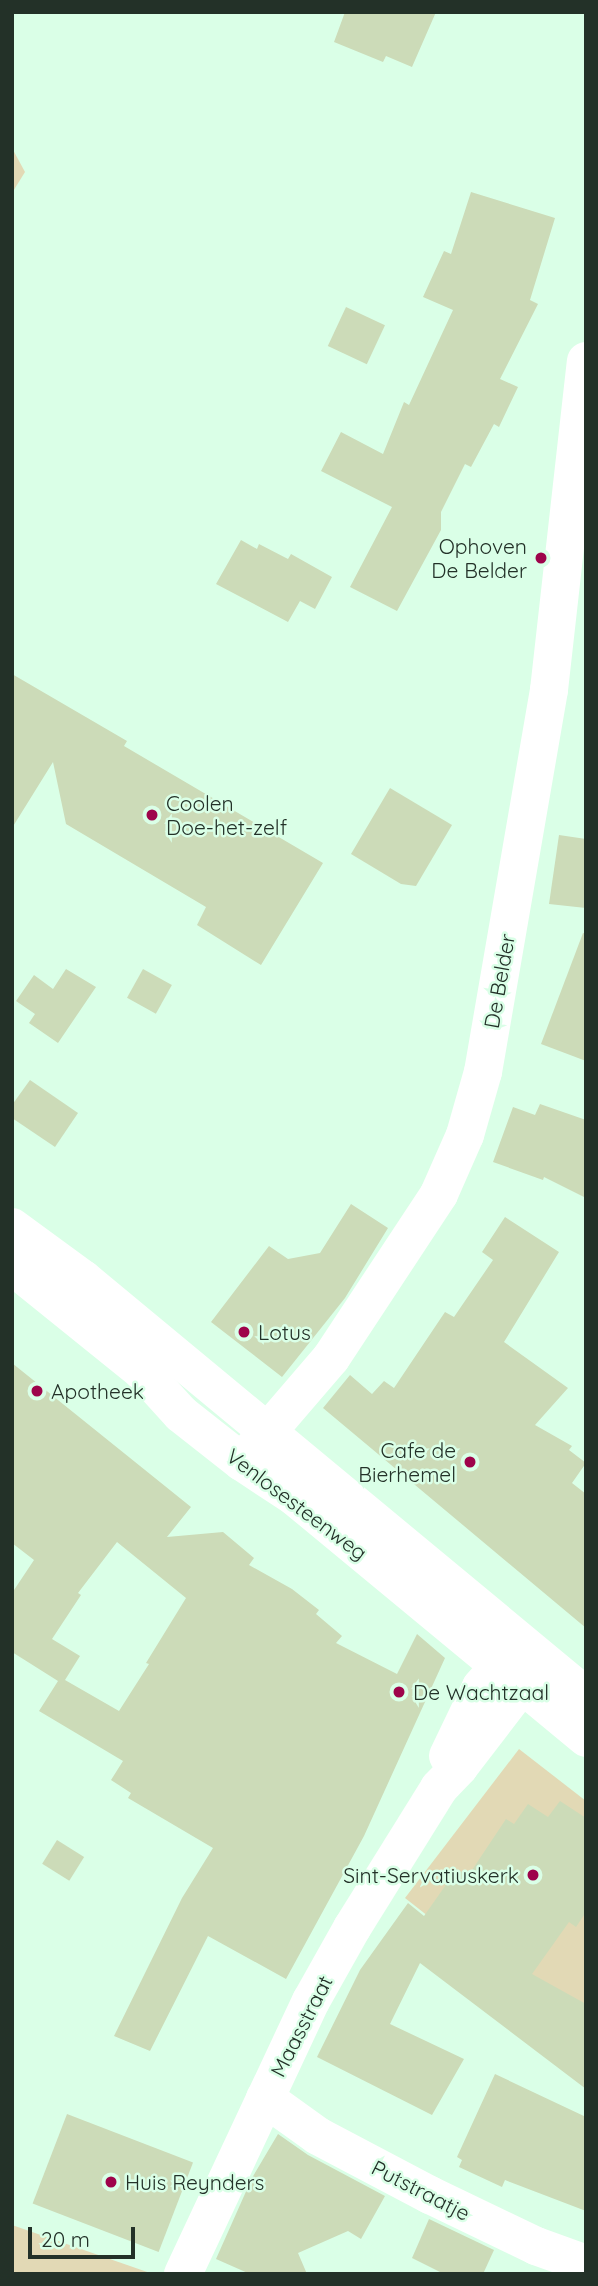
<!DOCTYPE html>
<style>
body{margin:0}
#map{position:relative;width:598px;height:2286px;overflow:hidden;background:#daffe7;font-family:Quicksand,sans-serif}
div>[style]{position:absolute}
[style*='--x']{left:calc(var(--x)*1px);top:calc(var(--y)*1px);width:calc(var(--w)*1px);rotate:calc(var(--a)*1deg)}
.green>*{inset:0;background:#e2d9b5}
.building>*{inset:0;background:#ccdbb8;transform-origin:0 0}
.minor>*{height:38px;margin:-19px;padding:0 19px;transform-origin:19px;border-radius:19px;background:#fff}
.major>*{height:38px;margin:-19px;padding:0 19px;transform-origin:19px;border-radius:19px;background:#fff}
.dots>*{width:19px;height:19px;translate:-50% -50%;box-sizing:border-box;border:4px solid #daffe7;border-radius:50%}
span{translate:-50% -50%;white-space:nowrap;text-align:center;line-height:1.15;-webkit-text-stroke:5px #daffe7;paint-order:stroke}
.poi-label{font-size:21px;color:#233128}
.right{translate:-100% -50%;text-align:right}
.left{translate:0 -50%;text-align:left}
.street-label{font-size:21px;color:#233128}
.frame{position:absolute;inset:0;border:14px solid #233128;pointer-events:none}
.scale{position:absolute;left:28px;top:2227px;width:107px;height:32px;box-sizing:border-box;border:4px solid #233128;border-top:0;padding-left:9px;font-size:21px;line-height:24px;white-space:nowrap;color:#233128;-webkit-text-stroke:5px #daffe7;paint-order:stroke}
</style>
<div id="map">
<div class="green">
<div style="clip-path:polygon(12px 148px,25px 172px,12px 193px)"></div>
<div style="clip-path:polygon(519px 1749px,586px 1801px,586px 2030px,549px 2011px,405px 1898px)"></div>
<div style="clip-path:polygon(12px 2225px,153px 2274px,12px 2274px)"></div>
</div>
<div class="building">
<div style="clip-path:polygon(345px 12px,436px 12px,412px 67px,386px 56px,383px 62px,334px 42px)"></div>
<div style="clip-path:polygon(471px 192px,555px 218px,530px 300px,538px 304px,500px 379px,518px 387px,499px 427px,494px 424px,471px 467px,465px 464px,441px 512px,441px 530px,397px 611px,350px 587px,392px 507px,321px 471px,341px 432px,383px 454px,404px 402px,409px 405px,453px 310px,423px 297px,444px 251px,451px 254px)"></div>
<div style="left:346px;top:307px;width:43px;height:43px;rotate:25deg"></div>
<div style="clip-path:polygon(241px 540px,257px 549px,259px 544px,288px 559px,291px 554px,332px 577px,315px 609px,300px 601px,288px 622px,216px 584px)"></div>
<div style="clip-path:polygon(12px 674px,127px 741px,124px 746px,323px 863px,261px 965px,197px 925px,206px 907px,66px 824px,53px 762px,12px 828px)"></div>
<div style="clip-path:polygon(390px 788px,452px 825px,416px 886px,401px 884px,351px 854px)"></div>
<div style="clip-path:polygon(559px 835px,586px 839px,586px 908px,549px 904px)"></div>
<div style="clip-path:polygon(583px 933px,586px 934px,586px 1061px,541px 1044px)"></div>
<div style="clip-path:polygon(66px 969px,96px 987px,58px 1043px,29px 1023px,35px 1014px,16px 1001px,34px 975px,53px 989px)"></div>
<div style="left:143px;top:969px;width:33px;height:33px;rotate:29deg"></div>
<div style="clip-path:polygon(30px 1080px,78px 1113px,55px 1147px,12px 1118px,12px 1105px)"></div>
<div style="clip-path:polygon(540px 1104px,586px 1120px,586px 1198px,544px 1177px,543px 1180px,493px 1162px,513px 1107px,535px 1115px)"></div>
<div style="clip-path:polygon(351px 1204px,388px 1228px,345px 1298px,282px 1377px,211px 1322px,269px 1246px,288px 1259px,320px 1253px)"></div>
<div style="clip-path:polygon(505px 1217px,559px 1252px,504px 1342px,568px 1388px,535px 1425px,572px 1446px,569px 1450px,586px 1463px,572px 1483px,586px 1494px,586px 1628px,323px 1408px,350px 1375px,372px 1394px,384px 1381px,394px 1388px,445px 1312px,454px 1317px,493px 1260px,482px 1252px)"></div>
<div style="clip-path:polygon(evenodd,12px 1363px,191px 1507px,167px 1537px,223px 1532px,254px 1558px,249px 1565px,292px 1589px,319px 1610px,316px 1614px,342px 1636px,336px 1643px,397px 1674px,417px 1634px,445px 1658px,364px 1836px,286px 1979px,208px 1936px,150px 2051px,114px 2036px,182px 1898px,213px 1848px,128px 1798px,131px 1793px,111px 1780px,123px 1761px,39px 1711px,58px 1681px,12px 1652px,12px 1593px,34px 1560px,12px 1543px,12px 1363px,117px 1542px,186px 1598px,146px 1663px,149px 1664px,119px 1711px,65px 1680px,80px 1656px,52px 1639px,81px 1595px,78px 1593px,117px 1542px)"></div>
<div style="clip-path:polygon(560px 1801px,586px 1818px,586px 1912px,576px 1927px,569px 1922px,532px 1974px,586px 2004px,586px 2089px,420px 1963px,390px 2024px,464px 2059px,432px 2115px,317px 2057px,360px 1970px,408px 1903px,424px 1916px,457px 1869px,468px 1876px,506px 1819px,514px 1824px,528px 1804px,548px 1817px)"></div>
<div style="left:57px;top:1840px;width:32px;height:28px;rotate:32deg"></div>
<div style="clip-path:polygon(495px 2074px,586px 2117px,586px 2211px,505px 2180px,502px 2187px,459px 2167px,462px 2160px,457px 2157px)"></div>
<div style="left:67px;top:2114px;width:135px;height:96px;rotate:21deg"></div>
<div style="clip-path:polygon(278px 2134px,308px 2155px,385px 2196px,361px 2239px,348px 2231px,298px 2253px,307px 2274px,250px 2274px,216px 2259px,252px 2178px)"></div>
<div style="clip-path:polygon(429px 2219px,494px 2250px,483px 2274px,444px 2274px,412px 2258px)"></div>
</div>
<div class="minor">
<div style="--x:245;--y:1458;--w:132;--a:-49.3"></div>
<div style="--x:331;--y:1358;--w:196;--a:-56.6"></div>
<div style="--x:439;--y:1194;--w:64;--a:-66.2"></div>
<div style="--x:465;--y:1135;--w:66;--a:-74.1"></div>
<div style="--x:483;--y:1072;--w:388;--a:-80.2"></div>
<div style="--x:549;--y:690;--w:331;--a:-83.6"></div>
<div style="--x:448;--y:1756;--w:76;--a:-64.4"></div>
<div style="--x:481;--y:1687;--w:28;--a:-49"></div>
<div style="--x:499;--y:1666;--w:32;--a:-24"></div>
<div style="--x:265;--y:2098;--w:65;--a:35.6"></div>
<div style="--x:318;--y:2136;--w:127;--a:27.8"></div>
<div style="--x:430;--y:2195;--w:118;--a:25.7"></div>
<div style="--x:536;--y:2246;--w:53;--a:19.8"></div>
<div style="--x:183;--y:2274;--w:302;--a:-64.9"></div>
<div style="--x:311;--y:2001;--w:84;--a:-60.7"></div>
<div style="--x:352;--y:1928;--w:165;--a:-58.1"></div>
<div style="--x:439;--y:1788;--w:29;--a:-46"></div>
<div style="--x:459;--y:1767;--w:103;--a:-52.5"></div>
<div style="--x:522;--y:1685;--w:33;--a:-72"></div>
</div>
<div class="major">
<div style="--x:12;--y:1227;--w:88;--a:36.2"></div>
<div style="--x:83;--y:1279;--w:653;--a:39.66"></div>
<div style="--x:12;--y:1266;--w:166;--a:38.9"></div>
<div style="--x:141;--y:1370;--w:59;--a:47.7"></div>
<div style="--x:181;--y:1414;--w:78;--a:38.2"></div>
<div style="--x:242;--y:1462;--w:64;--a:33.4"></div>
<div style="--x:295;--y:1497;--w:378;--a:39.6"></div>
</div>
<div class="dots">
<div style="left:541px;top:558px;background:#9e044b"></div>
<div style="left:152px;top:815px;background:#9e044b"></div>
<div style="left:244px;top:1332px;background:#9e044b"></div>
<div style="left:37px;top:1391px;background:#9e044b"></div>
<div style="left:470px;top:1462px;background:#9e044b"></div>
<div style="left:399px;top:1692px;background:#9e044b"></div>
<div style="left:533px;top:1875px;background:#9e044b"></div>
<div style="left:111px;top:2182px;background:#9e044b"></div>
</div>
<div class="poi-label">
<span class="right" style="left:527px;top:558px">Ophoven<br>De Belder</span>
<span class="left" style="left:166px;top:815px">Coolen<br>Doe-het-zelf</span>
<span class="left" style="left:258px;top:1332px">Lotus</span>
<span class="left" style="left:51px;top:1391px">Apotheek</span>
<span class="right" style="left:456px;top:1462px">Cafe de<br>Bierhemel</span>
<span class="left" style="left:413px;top:1692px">De Wachtzaal</span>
<span class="right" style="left:519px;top:1875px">Sint-Servatiuskerk</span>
<span class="left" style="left:125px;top:2182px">Huis Reynders</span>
</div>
<div class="street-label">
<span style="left:499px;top:981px;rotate:-80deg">De Belder</span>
<span style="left:297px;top:1504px;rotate:37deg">Venlosesteenweg</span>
<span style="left:301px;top:2026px;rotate:-63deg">Maasstraat</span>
<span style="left:421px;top:2190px;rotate:27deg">Putstraatje</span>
</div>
<div class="frame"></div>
<div class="scale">20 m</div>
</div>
